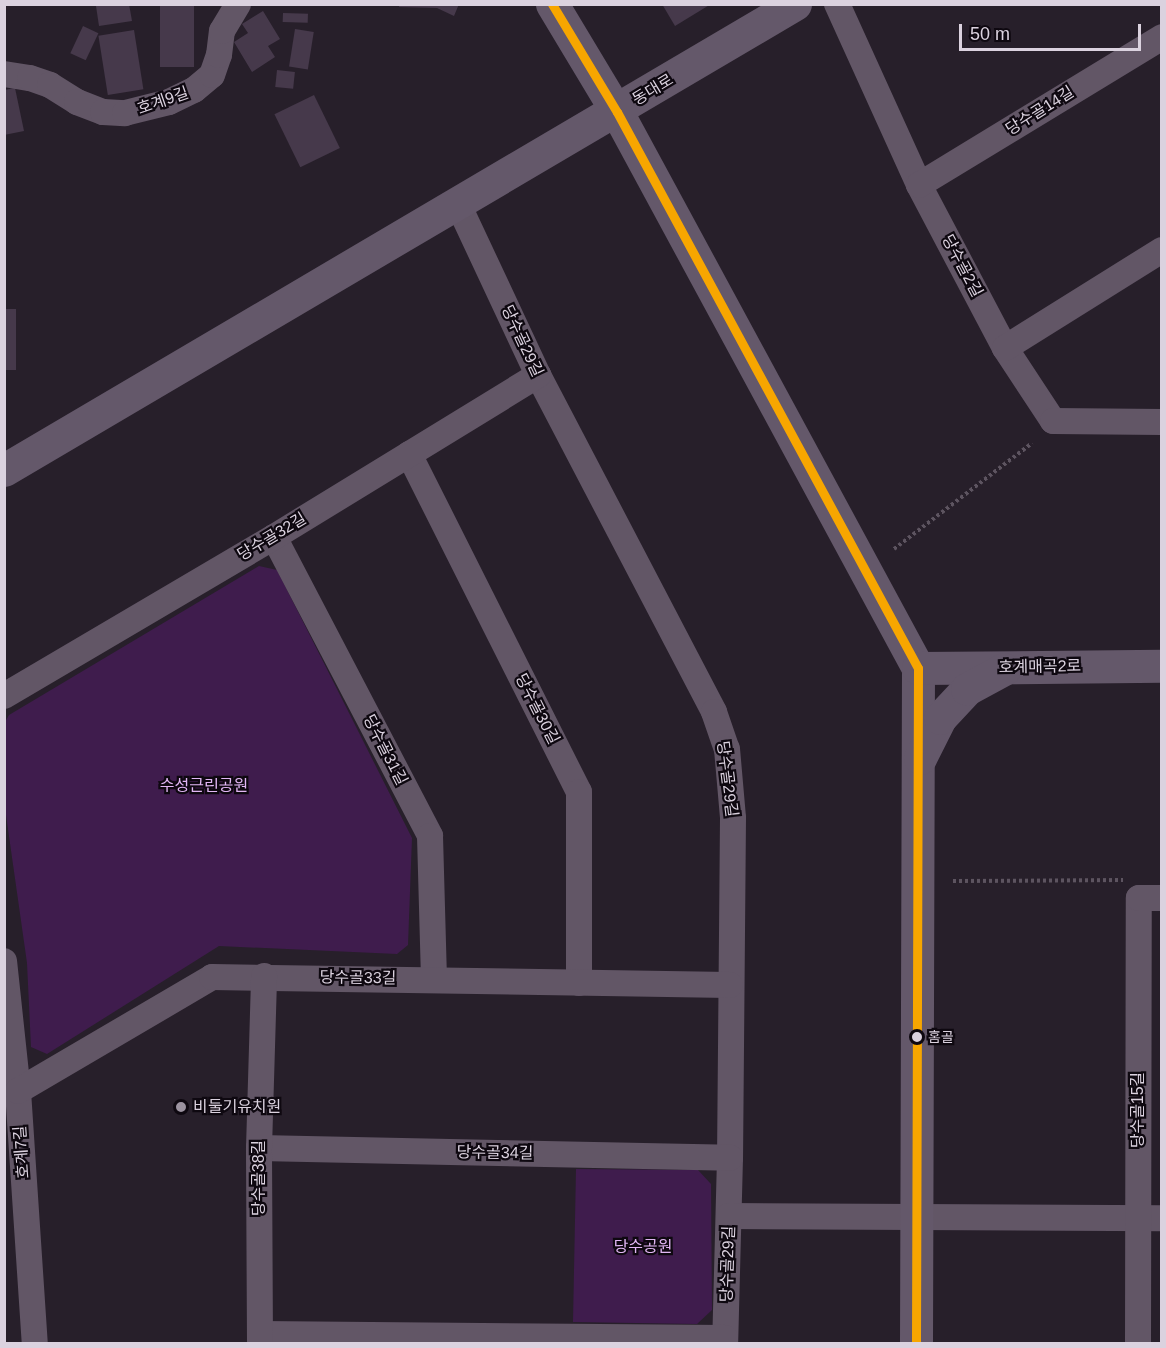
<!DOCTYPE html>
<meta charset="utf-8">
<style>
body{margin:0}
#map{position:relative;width:1166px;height:1348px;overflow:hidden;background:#271f2a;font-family:Helvetica,"Noto Sans KR",sans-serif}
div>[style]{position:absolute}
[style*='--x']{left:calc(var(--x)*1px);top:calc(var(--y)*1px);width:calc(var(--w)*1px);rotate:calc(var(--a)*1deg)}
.green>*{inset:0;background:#3f1c4d}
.building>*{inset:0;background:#46394b;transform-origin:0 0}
.path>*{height:4px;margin-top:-2px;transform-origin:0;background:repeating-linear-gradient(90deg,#5d5460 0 3px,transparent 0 6px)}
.street>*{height:26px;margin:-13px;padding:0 13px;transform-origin:13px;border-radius:13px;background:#625666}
.secondary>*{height:33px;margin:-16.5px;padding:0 16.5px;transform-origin:16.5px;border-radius:16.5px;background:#64586a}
.bus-1>*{height:9px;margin:-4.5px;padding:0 4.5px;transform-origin:4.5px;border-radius:4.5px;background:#f7a600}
.dots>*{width:16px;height:16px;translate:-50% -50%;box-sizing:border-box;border:3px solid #0e0810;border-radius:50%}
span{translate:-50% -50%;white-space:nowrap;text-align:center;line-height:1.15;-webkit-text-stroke:4.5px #0e0810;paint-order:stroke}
.bus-label{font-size:14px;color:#dbd2df}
.left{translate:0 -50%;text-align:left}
.street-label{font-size:16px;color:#dbd2df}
.park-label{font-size:16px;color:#e1b6f4}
.poi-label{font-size:16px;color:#dbd2df}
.frame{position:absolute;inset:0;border:6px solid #dbd2df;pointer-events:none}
.scale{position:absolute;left:959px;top:24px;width:182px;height:27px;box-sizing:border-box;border:3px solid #dbd2df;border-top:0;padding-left:8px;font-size:18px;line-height:21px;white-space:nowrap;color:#dbd2df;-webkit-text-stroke:4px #0e0810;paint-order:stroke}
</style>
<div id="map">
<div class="green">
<div style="clip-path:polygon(259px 566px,277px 570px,412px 838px,408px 945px,397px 954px,219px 946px,47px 1054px,31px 1047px,27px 963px,5px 808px,5px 722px,9px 715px)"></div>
<div style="clip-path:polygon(576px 1169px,698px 1170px,711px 1184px,712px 1310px,697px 1324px,573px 1322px)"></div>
</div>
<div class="building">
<div style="clip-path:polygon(98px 4px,129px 4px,132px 21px,99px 26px,96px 6px)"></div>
<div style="left:160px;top:4px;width:34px;height:63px"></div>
<div style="clip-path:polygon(400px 4px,459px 4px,454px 16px,437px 8px,399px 7px)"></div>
<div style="clip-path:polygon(662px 4px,711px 4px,675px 26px)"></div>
<div style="clip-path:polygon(263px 11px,280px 39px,268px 46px,275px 57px,252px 72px,234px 42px,248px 33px,242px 24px)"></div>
<div style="left:283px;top:13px;width:25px;height:9px;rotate:2deg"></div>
<div style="left:83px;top:26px;width:17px;height:30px;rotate:25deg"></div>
<div style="left:295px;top:29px;width:19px;height:38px;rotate:9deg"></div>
<div style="left:134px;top:30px;width:60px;height:36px;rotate:81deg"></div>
<div style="left:277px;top:70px;width:18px;height:17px;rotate:6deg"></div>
<div style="clip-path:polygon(15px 88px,24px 131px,4px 135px,4px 90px)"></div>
<div style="left:314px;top:95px;width:59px;height:44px;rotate:64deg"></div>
<div style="left:4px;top:309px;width:12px;height:61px"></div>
</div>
<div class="path">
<div style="--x:894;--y:549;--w:174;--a:-37.5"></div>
<div style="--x:953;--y:881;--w:170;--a:-0.3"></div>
</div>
<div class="street">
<div style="--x:837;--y:4;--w:199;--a:65.6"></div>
<div style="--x:919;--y:185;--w:184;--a:62.2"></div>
<div style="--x:1005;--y:348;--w:87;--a:56.7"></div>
<div style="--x:1053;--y:421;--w:109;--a:0.5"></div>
<div style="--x:4;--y:74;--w:26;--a:9"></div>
<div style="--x:30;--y:78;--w:21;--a:19"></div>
<div style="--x:50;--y:85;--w:32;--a:32"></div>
<div style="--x:77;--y:102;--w:28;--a:21"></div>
<div style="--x:103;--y:112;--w:22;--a:3"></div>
<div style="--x:125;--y:113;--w:45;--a:-14"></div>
<div style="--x:169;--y:102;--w:28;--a:-26"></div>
<div style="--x:194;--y:90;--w:23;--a:-40"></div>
<div style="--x:212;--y:75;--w:21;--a:-71"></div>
<div style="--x:219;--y:55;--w:24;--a:-83"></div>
<div style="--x:222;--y:31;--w:31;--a:-59"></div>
<div style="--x:919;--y:185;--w:285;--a:-31.3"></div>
<div style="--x:458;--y:204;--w:189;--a:64.9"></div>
<div style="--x:538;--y:375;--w:380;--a:62.4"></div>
<div style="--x:714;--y:712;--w:39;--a:71"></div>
<div style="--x:727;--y:749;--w:69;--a:85"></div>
<div style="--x:733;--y:818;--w:340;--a:90.5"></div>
<div style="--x:730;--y:1158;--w:186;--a:91.5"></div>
<div style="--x:1005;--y:348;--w:185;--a:-32"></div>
<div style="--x:409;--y:454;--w:378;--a:63.3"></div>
<div style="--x:579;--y:792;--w:191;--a:90"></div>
<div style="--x:274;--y:537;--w:337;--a:62.4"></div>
<div style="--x:430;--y:836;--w:144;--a:88.4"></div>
<div style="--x:4;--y:696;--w:313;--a:-30.5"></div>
<div style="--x:274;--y:537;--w:310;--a:-31.5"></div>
<div style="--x:4;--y:961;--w:131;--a:83.9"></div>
<div style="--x:18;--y:1091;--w:254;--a:86.2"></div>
<div style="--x:18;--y:1091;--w:225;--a:-30.4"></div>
<div style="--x:212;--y:977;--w:518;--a:0.88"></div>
<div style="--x:259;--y:1148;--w:471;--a:1.2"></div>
<div style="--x:729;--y:1216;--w:433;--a:0.3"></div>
<div style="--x:260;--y:1334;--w:465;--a:0.5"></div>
<div style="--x:260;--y:1344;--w:196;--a:-90.3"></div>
<div style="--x:259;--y:1148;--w:172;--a:-88.3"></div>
<div style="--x:1138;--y:1344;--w:446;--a:-89.9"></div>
<div style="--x:1139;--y:898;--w:23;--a:0"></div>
</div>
<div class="secondary">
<div style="--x:552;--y:4;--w:126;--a:59"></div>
<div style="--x:617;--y:112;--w:632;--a:61.57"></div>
<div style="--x:918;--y:668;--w:676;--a:90.17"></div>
<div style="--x:4;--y:470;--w:918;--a:-30.5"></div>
<div style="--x:918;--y:668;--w:244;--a:-0.5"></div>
<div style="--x:920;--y:758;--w:45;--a:-63.4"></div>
<div style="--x:940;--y:718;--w:40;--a:-47"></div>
<div style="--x:967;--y:689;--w:42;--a:-28.4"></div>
</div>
<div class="bus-1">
<div style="--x:552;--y:4;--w:126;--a:59"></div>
<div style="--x:617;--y:112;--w:632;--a:61.57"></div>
<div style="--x:918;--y:668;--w:676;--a:90.17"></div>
</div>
<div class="dots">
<div style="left:917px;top:1037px;background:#dbd2df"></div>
<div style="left:181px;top:1107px;background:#9c93a0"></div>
</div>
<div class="bus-label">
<span class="left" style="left:928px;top:1037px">홈골</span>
</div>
<div class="street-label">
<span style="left:653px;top:90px;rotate:-31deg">동대로</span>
<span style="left:163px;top:101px;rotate:-19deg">호계9길</span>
<span style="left:1040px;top:111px;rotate:-32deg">당수골14길</span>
<span style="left:962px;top:266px;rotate:62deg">당수골2길</span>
<span style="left:522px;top:341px;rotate:65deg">당수골29길</span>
<span style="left:272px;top:537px;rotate:-31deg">당수골32길</span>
<span style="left:1040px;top:667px;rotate:-1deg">호계매곡2로</span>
<span style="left:537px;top:709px;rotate:63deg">당수골30길</span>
<span style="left:385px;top:750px;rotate:63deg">당수골31길</span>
<span style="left:727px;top:779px;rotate:83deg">당수골29길</span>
<span style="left:358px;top:978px;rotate:1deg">당수골33길</span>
<span style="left:1138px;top:1110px;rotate:-90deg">당수골15길</span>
<span style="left:22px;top:1152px;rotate:-94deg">호계7길</span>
<span style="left:495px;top:1153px;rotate:1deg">당수골34길</span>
<span style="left:259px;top:1178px;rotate:-90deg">당수골38길</span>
<span style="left:728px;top:1264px;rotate:-88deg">당수골29길</span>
</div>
<div class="park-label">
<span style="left:204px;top:786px">수성근린공원</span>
<span style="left:643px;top:1247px">당수공원</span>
</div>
<div class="poi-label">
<span class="left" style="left:193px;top:1107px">비둘기유치원</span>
</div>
<div class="frame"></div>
<div class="scale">50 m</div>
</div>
